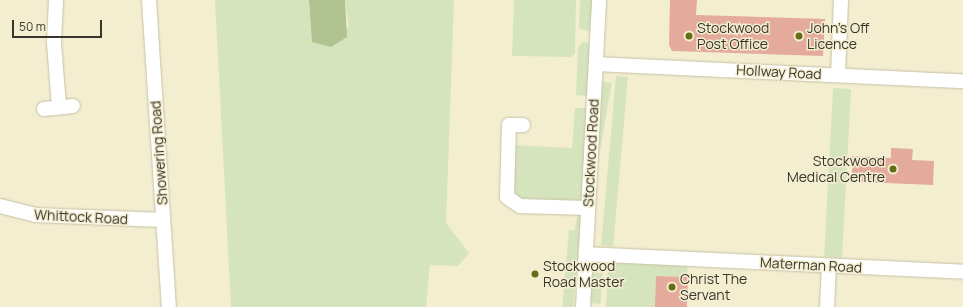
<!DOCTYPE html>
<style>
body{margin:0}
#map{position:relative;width:963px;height:307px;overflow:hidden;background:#f4eed1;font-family:Manrope,sans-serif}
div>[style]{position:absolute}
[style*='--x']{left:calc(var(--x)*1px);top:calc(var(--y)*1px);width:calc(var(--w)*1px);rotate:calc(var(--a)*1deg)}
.green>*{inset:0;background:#d5e4bd;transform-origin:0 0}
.forest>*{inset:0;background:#b0c391}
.building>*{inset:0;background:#e4aa9c;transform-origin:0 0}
.roads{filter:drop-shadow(0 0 1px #c7c1a5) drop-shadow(0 0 1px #c7c1a5)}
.minor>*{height:14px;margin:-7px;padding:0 7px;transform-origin:7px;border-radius:7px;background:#fff}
.dots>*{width:11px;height:11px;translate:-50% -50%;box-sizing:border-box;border:2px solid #f4eed1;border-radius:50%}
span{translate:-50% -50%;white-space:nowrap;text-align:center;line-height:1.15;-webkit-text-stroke:3px #f4eed1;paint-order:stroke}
.poi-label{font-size:14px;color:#38362b}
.left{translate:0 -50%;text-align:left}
.right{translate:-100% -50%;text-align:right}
.street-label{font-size:14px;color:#38362b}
.scale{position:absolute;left:12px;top:20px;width:90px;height:18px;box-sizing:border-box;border:2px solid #38362b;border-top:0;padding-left:5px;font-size:12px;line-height:14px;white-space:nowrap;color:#38362b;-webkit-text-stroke:3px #f4eed1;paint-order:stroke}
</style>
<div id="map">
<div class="green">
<div style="clip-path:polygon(215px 0,309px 0,312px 42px,349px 27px,345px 0,454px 0,446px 223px,469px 253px,458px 266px,430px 265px,426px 307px,231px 307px)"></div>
<div style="clip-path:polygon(514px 0,576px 0,575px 54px,570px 57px,512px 56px)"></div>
<div style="clip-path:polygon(580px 0,593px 0,591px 32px,579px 28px)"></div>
<div style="clip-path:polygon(583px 42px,591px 43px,588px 96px,576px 95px,578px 47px)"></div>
<div style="left:616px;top:76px;width:12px;height:170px;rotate:5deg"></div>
<div style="left:601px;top:81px;width:11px;height:156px;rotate:10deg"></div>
<div style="left:833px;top:88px;width:18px;height:169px;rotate:3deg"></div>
<div style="clip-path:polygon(575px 108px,587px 108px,581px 199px,574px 204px,521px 201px,510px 191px,511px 145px,572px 148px)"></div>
<div style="left:569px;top:230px;width:11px;height:77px;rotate:5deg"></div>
<div style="clip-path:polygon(621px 263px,688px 263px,687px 277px,656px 276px,655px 307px,606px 307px,608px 266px)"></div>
<div style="left:591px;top:272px;width:12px;height:31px;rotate:5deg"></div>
</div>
<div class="forest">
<div style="clip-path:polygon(309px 0,345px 0,347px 37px,331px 47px,312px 42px)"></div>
</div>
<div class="building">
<div style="clip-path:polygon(670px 0,697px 0,696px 15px,825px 19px,823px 56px,672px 51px,669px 45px)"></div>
<div style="clip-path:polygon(891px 148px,913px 149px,912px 160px,934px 161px,933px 185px,862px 182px,862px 177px,852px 177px,852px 156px,891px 158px)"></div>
<div style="left:656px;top:276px;width:32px;height:31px;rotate:2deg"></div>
</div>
<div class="roads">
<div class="minor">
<div style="--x:56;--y:0;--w:43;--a:92.7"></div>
<div style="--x:54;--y:43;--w:64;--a:85.5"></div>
<div style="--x:149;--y:0;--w:308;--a:86.3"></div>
<div style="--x:596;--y:64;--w:367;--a:2.7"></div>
<div style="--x:838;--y:75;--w:75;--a:-87.7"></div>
<div style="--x:44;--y:109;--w:29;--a:-6"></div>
<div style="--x:523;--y:125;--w:14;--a:180"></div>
<div style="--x:509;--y:125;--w:72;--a:91.6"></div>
<div style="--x:507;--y:197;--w:16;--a:35"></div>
<div style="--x:520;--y:206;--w:68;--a:1.7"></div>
<div style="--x:0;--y:206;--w:36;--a:14"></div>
<div style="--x:35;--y:215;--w:128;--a:2.2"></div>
<div style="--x:586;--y:254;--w:377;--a:2.7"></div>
<div style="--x:583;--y:307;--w:307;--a:-87"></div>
<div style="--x:827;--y:307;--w:41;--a:-87.2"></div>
</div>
</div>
<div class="dots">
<div style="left:689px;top:36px;background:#656e16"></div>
<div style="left:799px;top:36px;background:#656e16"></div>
<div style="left:893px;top:169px;background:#656e16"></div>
<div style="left:535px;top:274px;background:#656e16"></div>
<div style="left:672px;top:287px;background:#656e16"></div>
</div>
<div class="poi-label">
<span class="left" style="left:697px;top:36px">Stockwood<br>Post Office</span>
<span class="left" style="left:807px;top:36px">John's Off<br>Licence</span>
<span class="right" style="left:885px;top:169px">Stockwood<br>Medical Centre</span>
<span class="left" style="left:543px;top:274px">Stockwood<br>Road Master</span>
<span class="left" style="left:680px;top:287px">Christ The<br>Servant</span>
</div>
<div class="street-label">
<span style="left:779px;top:72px;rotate:3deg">Hollway Road</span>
<span style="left:159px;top:153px;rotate:-94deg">Showering Road</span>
<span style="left:591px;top:153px;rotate:-87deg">Stockwood Road</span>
<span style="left:81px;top:217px;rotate:3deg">Whittock Road</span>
<span style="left:811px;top:265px;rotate:3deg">Materman Road</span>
</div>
<div class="scale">50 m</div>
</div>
